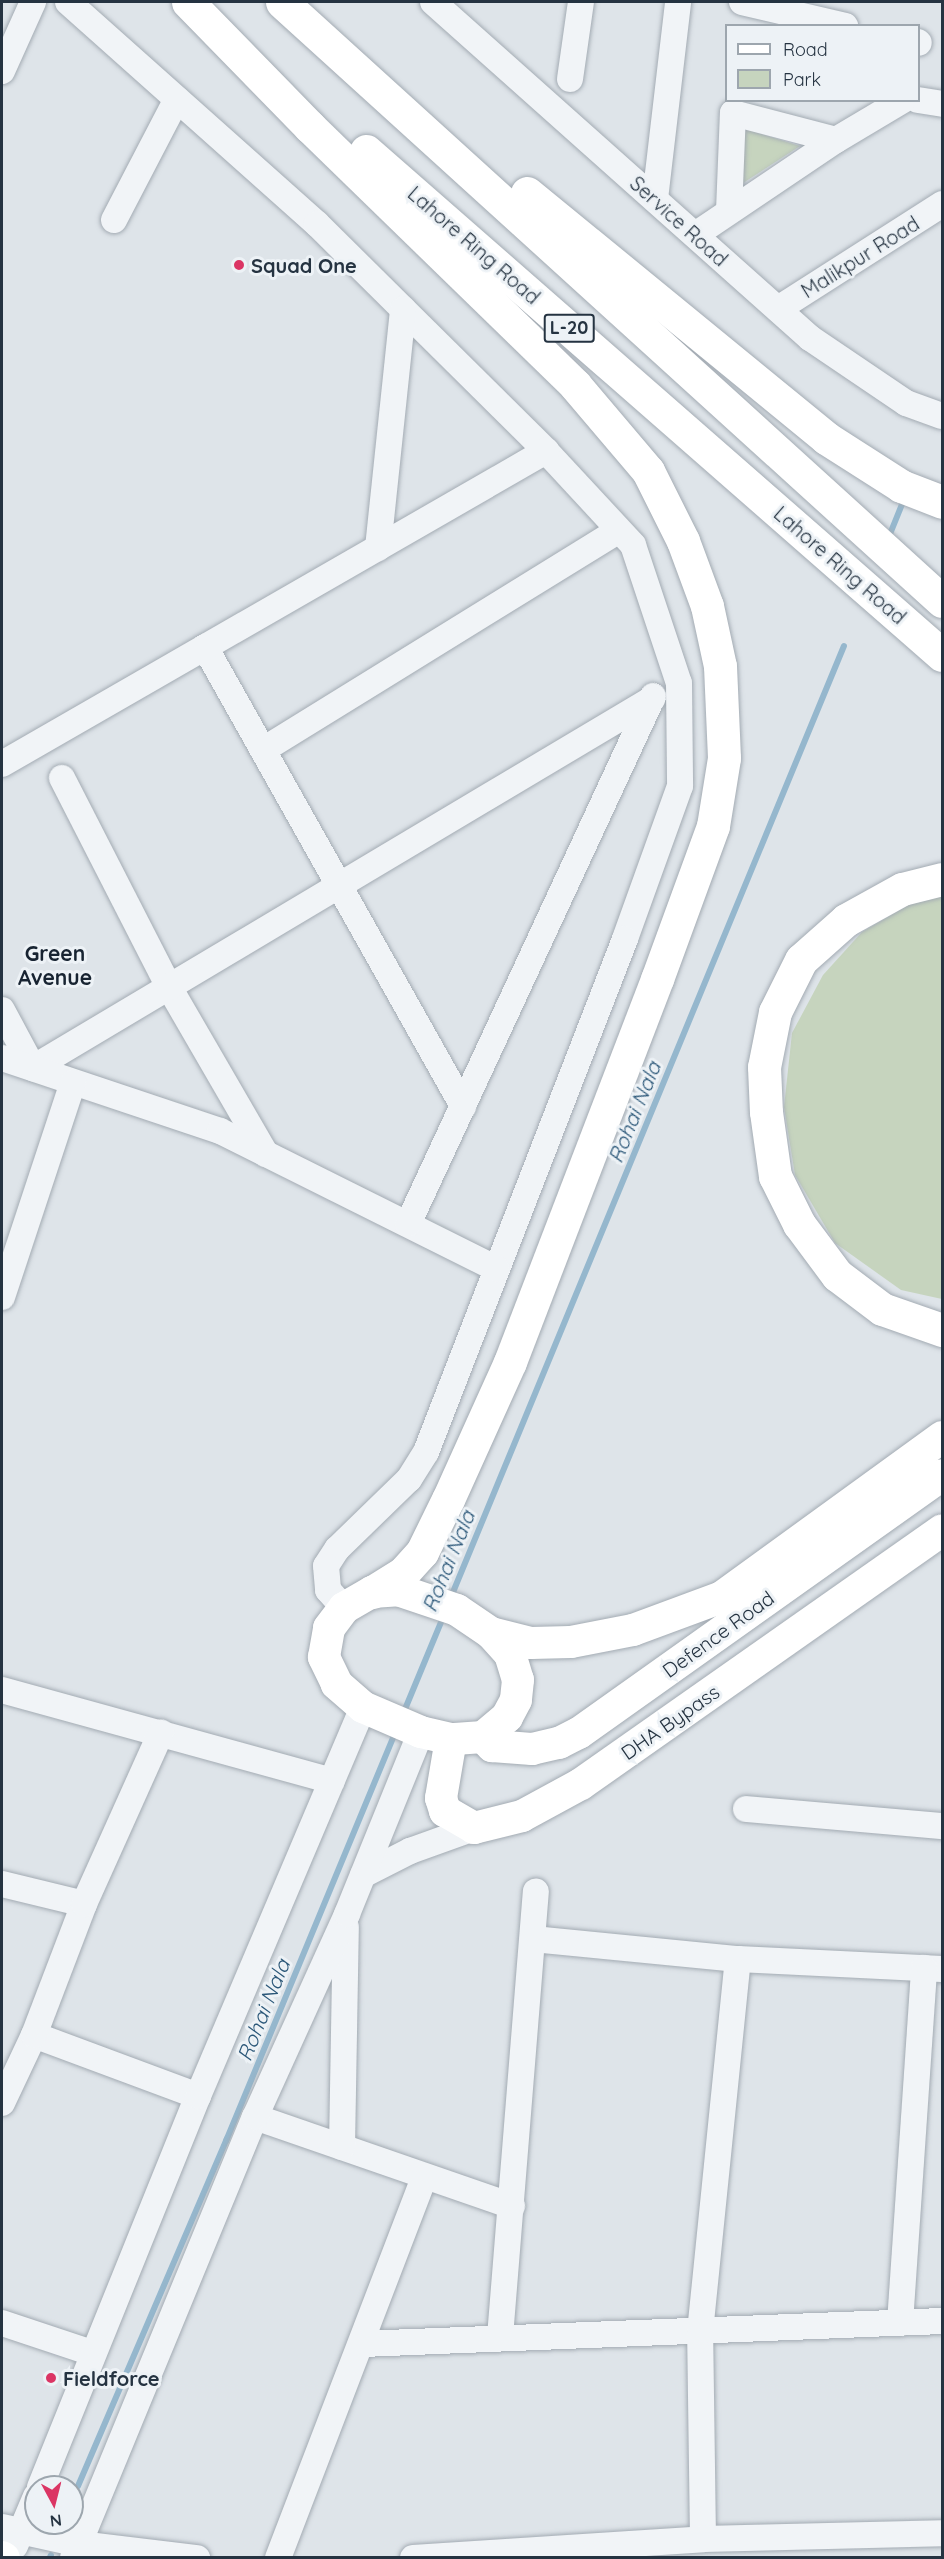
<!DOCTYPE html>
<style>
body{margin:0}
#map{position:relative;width:944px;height:2559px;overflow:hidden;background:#dee4e9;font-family:Quicksand,sans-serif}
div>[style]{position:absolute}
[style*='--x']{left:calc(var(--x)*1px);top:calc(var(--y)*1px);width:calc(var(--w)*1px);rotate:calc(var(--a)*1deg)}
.green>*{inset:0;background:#c6d4be}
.stream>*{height:6px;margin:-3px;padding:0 3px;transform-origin:3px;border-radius:3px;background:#95b7cd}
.roads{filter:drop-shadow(0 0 2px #a3abb3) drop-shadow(0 0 2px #a3abb3)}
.minor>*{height:26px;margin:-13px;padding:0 13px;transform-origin:13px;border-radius:13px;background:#f1f4f7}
.major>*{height:32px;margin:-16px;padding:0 16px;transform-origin:16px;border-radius:16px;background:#fff}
.highway>*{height:33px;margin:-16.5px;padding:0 16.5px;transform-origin:16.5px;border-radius:16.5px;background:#fff}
.dots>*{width:16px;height:16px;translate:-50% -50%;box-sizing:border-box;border:3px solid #edf2f6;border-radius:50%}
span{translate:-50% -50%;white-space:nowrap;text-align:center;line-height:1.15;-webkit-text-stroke:6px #edf2f6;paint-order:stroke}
.shield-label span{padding:2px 4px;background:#edf2f6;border:2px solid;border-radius:4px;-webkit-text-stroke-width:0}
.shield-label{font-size:18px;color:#253341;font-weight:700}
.street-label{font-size:20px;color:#253341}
.poi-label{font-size:20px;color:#253341;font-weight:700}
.left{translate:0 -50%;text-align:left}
.neighbourhood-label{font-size:21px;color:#182432;font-weight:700}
.water-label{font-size:21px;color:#2c5879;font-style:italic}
.frame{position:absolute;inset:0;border:3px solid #253341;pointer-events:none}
.legend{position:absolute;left:725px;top:24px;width:195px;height:78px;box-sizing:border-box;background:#edf2f6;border:2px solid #9da6ae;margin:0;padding:8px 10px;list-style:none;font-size:18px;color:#253341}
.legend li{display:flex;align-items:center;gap:12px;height:30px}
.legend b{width:30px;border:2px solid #9da6ae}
.north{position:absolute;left:24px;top:2475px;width:60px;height:60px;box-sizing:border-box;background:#edf2f6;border:2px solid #9da6ae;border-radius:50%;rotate:173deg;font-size:16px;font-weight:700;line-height:24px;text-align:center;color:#253341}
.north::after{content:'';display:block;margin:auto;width:21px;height:27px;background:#db3564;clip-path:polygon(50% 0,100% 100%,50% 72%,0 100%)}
</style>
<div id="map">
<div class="green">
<div style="clip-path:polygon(745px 129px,800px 146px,740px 185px)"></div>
<div style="clip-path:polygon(942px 895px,942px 1299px,901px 1290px,835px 1243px,795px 1175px,784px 1107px,792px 1033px,823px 975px,862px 932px,912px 903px)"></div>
</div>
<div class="stream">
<div style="--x:890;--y:534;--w:35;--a:-68"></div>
<div style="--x:451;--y:1597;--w:1029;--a:-67.55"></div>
<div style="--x:403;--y:1714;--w:107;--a:-67.5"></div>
<div style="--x:226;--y:2141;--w:444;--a:-67.5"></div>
<div style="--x:78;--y:2486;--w:378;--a:-66.8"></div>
<div style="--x:50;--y:2557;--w:2;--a:-63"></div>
</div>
<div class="roads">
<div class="minor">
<div style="--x:68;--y:2;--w:334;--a:41.7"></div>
<div style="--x:317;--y:224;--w:322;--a:44.7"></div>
<div style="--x:546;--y:451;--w:128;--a:47.2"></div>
<div style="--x:633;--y:545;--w:145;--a:71.6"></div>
<div style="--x:679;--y:683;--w:103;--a:89.4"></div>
<div style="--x:680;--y:786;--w:163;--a:109.8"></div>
<div style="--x:625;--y:939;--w:550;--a:111.2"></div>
<div style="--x:426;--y:1452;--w:32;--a:122"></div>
<div style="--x:409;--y:1479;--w:100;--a:135.8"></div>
<div style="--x:337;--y:1549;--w:20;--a:123"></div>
<div style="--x:326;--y:1566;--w:24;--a:85"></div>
<div style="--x:328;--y:1590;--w:24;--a:48"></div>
<div style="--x:433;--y:2;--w:505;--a:41.71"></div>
<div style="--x:810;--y:338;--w:116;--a:34.1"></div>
<div style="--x:906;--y:403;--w:38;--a:20"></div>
<div style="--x:742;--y:2;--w:106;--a:13.1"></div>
<div style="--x:918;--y:42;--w:1;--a:45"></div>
<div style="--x:2;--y:71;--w:76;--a:-65.8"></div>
<div style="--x:570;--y:79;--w:78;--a:-81.9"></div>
<div style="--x:918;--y:100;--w:24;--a:9"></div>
<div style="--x:655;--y:199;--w:198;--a:-83.3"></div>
<div style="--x:729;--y:211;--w:98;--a:-87.7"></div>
<div style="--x:733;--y:113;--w:106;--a:14.7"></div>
<div style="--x:114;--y:220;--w:136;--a:-62.5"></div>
<div style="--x:695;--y:235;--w:170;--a:-34"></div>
<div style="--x:836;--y:140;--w:78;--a:-30.8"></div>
<div style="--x:778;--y:309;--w:195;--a:-32.6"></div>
<div style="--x:378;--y:548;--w:240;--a:-84"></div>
<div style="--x:205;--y:647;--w:527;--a:60.66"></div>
<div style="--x:263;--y:750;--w:418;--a:-31.7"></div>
<div style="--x:2;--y:764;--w:628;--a:-29.91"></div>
<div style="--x:62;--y:778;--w:235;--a:62.9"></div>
<div style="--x:169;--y:987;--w:193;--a:59.9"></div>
<div style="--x:2;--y:1010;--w:66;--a:61.9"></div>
<div style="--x:33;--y:1068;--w:721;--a:-30.8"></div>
<div style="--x:2;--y:1058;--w:230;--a:18.5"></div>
<div style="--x:220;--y:1131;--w:309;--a:26.5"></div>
<div style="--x:408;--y:1224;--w:582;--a:-65.11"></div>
<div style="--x:2;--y:1297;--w:226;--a:-71.7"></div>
<div style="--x:2;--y:1690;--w:342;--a:15.4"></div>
<div style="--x:746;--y:1809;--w:197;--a:5"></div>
<div style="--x:363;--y:1875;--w:53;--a:-27.1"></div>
<div style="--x:410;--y:1851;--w:68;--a:-19.8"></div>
<div style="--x:2;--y:1884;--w:84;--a:13.7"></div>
<div style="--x:533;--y:1939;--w:206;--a:5.6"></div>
<div style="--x:738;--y:1959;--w:204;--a:2.8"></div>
<div style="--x:34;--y:2035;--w:175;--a:20.4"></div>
<div style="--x:2;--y:2103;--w:75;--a:-64.8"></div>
<div style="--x:34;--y:2035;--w:140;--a:-69.1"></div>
<div style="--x:84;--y:1904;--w:188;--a:-65.8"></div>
<div style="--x:255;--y:2117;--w:272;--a:19.1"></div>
<div style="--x:342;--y:2147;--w:220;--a:-89"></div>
<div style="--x:2;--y:2323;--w:95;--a:18.4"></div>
<div style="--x:900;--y:2323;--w:356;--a:-86.1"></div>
<div style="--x:500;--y:2337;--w:447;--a:-85.4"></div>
<div style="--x:362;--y:2344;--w:580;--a:-2.27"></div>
<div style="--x:40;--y:2487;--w:422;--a:-68"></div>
<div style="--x:198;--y:2096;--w:423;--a:-67"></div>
<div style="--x:2;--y:2527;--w:79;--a:12.4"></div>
<div style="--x:79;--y:2544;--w:119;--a:6.8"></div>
<div style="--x:703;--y:2539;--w:207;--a:-90.8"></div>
<div style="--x:700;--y:2332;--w:375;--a:-84.2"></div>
<div style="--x:15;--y:2546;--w:54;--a:-67.2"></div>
<div style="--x:73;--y:2558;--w:477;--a:-67.6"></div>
<div style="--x:255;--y:2117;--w:223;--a:-65.6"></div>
<div style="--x:347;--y:1914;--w:196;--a:-67.9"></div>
<div style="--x:278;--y:2558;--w:408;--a:-69"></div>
<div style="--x:413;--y:2558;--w:291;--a:-3.7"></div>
<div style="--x:703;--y:2539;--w:239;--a:-1.4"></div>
</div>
<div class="major">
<div style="--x:398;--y:1590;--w:62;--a:18.7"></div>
<div style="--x:457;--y:1610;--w:41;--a:34.1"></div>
<div style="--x:491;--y:1633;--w:28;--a:48"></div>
<div style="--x:510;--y:1654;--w:27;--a:73"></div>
<div style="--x:518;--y:1680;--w:20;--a:96"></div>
<div style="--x:516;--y:1700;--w:19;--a:118"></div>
<div style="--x:507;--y:1717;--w:31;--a:140"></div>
<div style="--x:483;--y:1737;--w:32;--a:176"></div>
<div style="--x:451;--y:1739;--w:31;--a:-167"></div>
<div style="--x:421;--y:1732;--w:63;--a:-156.7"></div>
<div style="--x:363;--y:1707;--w:35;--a:-139"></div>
<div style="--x:337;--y:1684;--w:30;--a:-116"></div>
<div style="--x:324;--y:1657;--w:29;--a:-80"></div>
<div style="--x:329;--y:1628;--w:25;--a:-53"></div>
<div style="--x:344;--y:1608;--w:32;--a:-30"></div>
<div style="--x:372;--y:1592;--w:26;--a:-4"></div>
<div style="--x:491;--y:1633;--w:41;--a:14"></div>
<div style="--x:531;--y:1643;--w:40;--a:-1.4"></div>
<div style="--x:571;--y:1642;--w:63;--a:-11"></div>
<div style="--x:633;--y:1630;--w:95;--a:-20.3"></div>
<div style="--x:722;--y:1597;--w:272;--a:-36"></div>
<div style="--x:483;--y:1737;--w:13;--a:45"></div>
<div style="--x:492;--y:1746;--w:40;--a:4.3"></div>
<div style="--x:532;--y:1749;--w:28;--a:-13"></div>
<div style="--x:559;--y:1743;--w:22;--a:-27"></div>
<div style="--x:579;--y:1733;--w:445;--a:-35.4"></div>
<div style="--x:451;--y:1739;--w:60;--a:99.6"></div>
<div style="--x:441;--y:1798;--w:14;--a:73"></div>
<div style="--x:445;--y:1811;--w:34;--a:30"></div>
<div style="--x:474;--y:1828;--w:49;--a:-14"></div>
<div style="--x:522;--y:1816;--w:67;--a:-28.5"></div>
<div style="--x:581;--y:1784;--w:441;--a:-35.1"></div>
<div style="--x:2;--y:2557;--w:2;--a:27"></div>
</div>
<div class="highway">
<div style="--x:188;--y:2;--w:175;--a:45.7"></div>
<div style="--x:310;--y:127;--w:370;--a:44.2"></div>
<div style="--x:575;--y:385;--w:113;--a:49.7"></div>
<div style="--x:648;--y:471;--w:78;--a:63.4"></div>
<div style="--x:683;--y:541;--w:69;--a:69.7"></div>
<div style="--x:707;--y:606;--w:61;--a:77.8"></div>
<div style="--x:720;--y:666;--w:92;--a:87.5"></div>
<div style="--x:724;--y:758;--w:69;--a:99.2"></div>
<div style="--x:713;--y:826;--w:163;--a:110.1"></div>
<div style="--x:657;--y:979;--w:410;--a:111"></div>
<div style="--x:510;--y:1362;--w:150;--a:114.3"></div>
<div style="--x:448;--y:1499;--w:59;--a:116.1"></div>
<div style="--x:422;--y:1552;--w:28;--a:132"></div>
<div style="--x:403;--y:1573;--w:36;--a:148"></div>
<div style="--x:282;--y:2;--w:891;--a:42.23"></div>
<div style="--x:366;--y:151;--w:765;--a:41.19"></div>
<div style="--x:527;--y:193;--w:387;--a:39.3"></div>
<div style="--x:826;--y:438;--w:89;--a:32.6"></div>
<div style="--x:901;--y:486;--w:44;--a:21.3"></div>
<div style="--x:942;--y:879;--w:41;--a:166"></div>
<div style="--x:902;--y:889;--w:64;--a:151"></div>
<div style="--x:846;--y:920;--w:60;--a:138.4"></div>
<div style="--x:801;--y:960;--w:58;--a:116.6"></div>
<div style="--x:775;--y:1012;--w:56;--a:101.3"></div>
<div style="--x:764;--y:1067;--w:45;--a:87.5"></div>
<div style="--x:766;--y:1112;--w:65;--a:82"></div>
<div style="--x:775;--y:1176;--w:54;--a:63.4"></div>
<div style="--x:799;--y:1224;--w:64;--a:53.3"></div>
<div style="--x:837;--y:1275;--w:56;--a:37.1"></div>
<div style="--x:882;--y:1309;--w:64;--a:19.3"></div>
</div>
</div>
<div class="dots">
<div style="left:239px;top:265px;background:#db3564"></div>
<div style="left:51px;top:2378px;background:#db3564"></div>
</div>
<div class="shield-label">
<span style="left:569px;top:328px">L-20</span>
</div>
<div class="street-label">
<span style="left:679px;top:221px;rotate:42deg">Service Road</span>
<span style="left:474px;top:245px;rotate:41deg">Lahore Ring Road</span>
<span style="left:860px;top:257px;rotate:-32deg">Malikpur Road</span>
<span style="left:840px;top:565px;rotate:41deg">Lahore Ring Road</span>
<span style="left:718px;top:1634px;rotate:-36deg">Defence Road</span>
<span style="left:670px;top:1722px;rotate:-35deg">DHA Bypass</span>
</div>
<div class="poi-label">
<span class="left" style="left:251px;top:265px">Squad One</span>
<span class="left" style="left:63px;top:2378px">Fieldforce</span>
</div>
<div class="neighbourhood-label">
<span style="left:55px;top:965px">Green<br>Avenue</span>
</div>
<div class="water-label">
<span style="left:634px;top:1112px;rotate:-68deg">Rohai Nala</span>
<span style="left:448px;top:1561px;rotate:-68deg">Rohai Nala</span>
<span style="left:263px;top:2010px;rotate:-68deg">Rohai Nala</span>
</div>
<div class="frame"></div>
<ul class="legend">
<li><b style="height:8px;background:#fff"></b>Road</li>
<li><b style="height:16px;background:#c6d4be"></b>Park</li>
</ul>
<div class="north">N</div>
</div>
